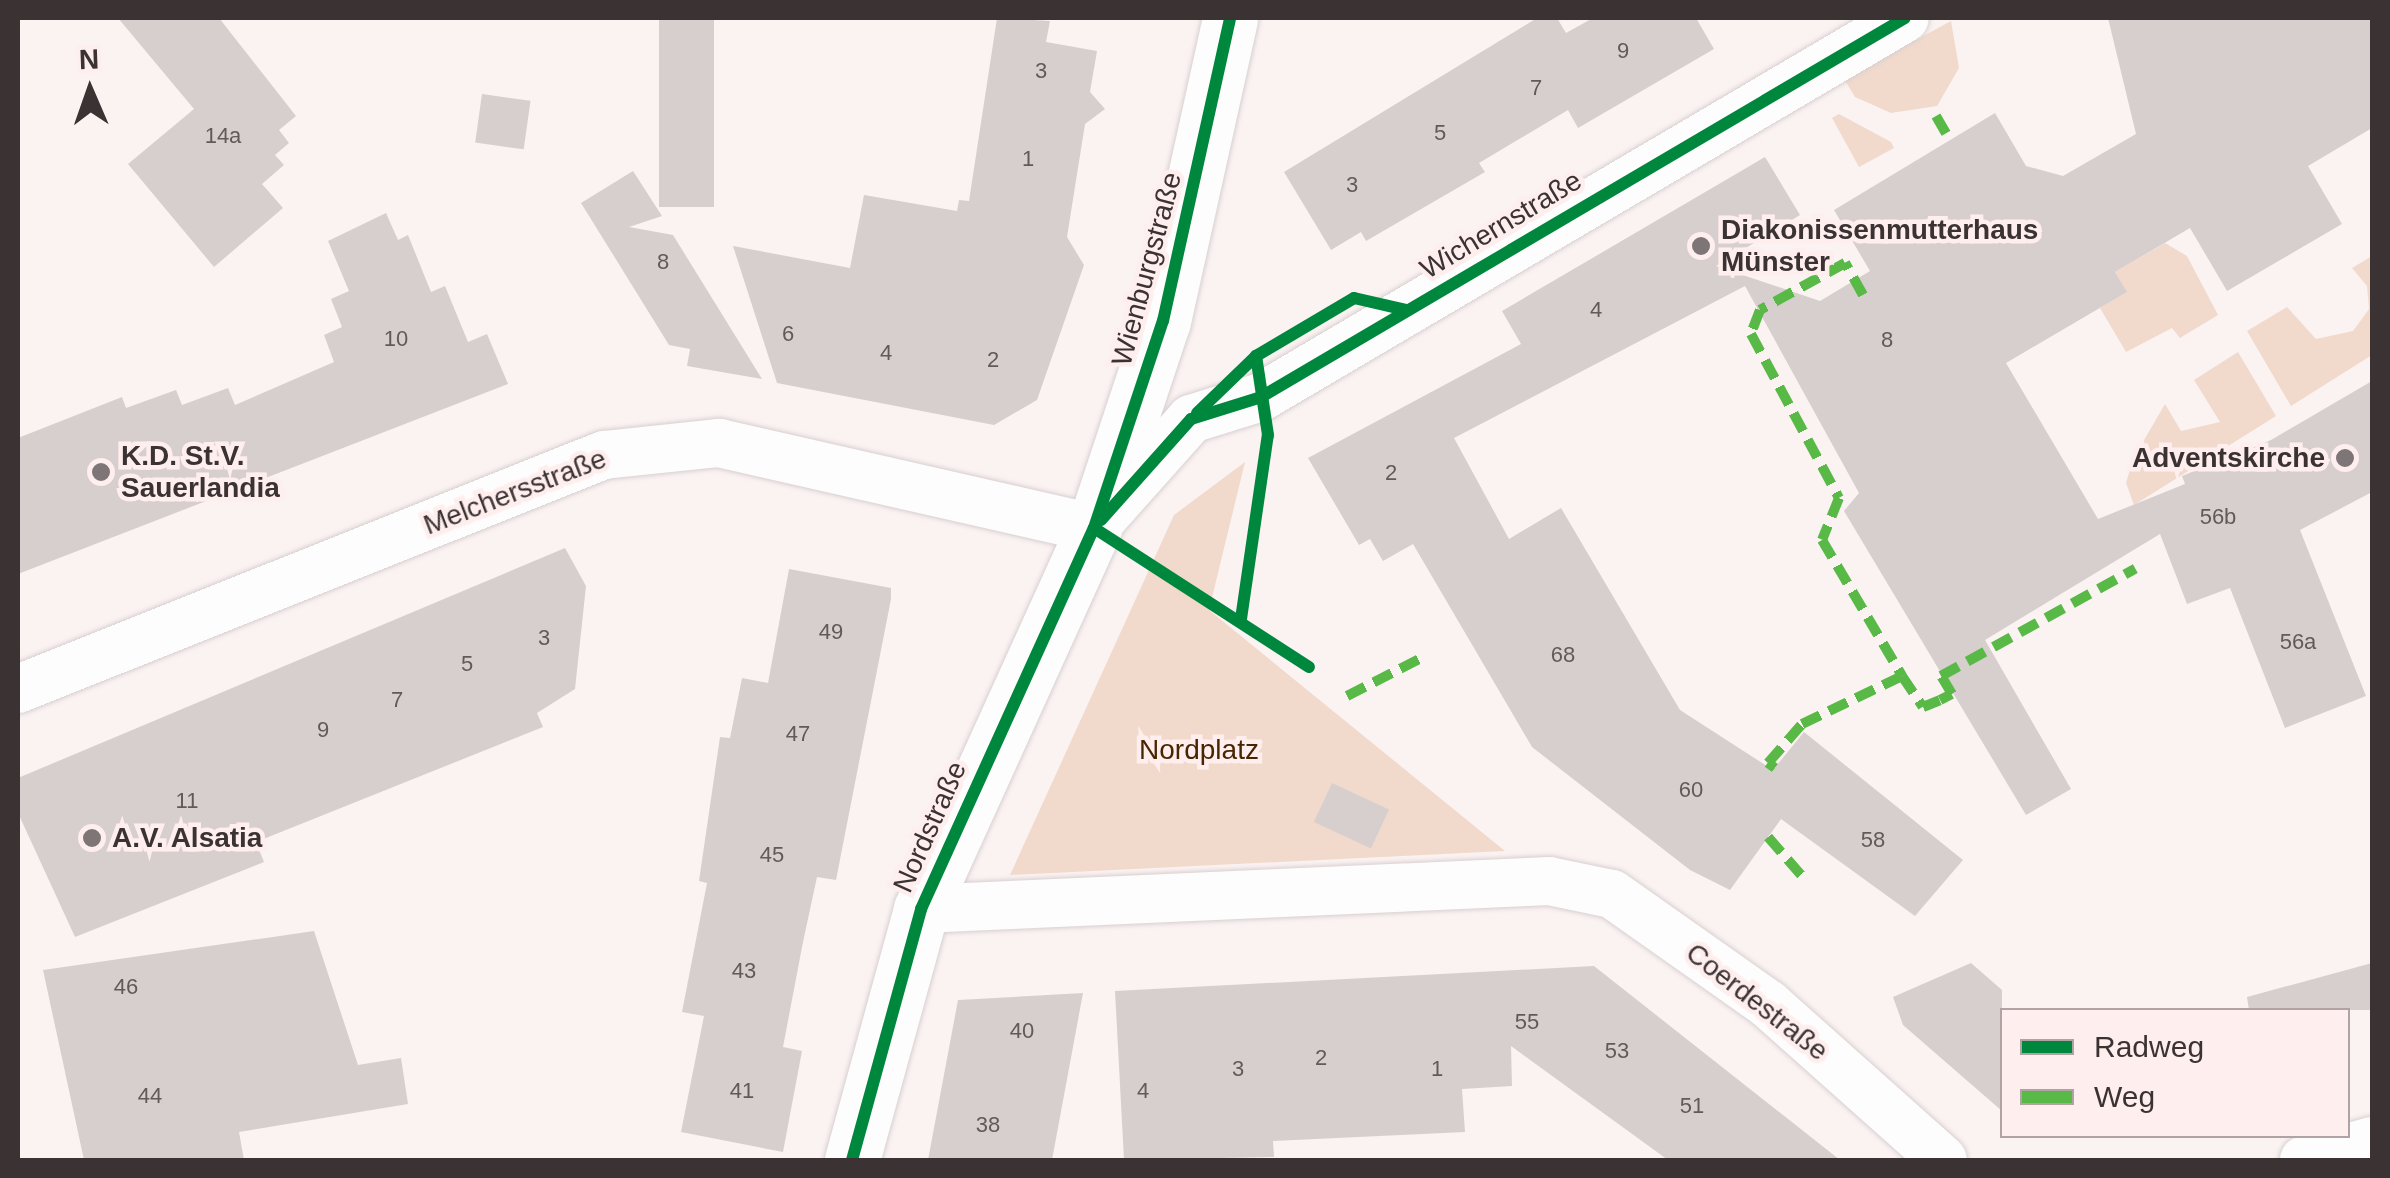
<!DOCTYPE html>
<meta charset="utf-8">
<style>
body{margin:0}
#map{position:relative;width:2390px;height:1178px;overflow:hidden;background:#fbf2f2;font-family:Arial,sans-serif}
div>[style]{position:absolute}
[style*='--x']{left:calc(var(--x)*1px);top:calc(var(--y)*1px);width:calc(var(--w)*1px);rotate:calc(var(--a)*1deg)}
.green>*{inset:0;background:#f1dacc}
.building>*{inset:0;background:#d7cfce;transform-origin:0 0}
.roads{filter:drop-shadow(0 0 2px #d8d0d0) drop-shadow(0 0 2px #d8d0d0)}
.minor>*{height:48px;margin:-24px;padding:0 24px;transform-origin:24px;border-radius:24px;background:#fefdfd}
.tertiary>*{height:55px;margin:-27.5px;padding:0 27.5px;transform-origin:27.5px;border-radius:27.5px;background:#fefdfd}
.quiet>*{height:10px;margin-top:-5px;transform-origin:0;background:repeating-linear-gradient(90deg,#58b947 0 20px,transparent 0 30px)}
.cycleway>*{height:12px;margin:-6px;padding:0 6px;transform-origin:6px;border-radius:6px;background:#00873e}
.dots>*{width:28px;height:28px;translate:-50% -50%;box-sizing:border-box;border:5px solid #fee;border-radius:50%}
span{translate:-50% -50%;white-space:nowrap;text-align:center;line-height:1.15;-webkit-text-stroke:9px #fee;paint-order:stroke}
.number-label{font-size:22px;color:#625a5a}
.number-label span{-webkit-text-stroke-width:0}
.street-label{font-size:28px;color:#3b3333}
.poi-label{font-size:28px;color:#3b3333;font-weight:700}
.left{translate:0 -50%;text-align:left}
.right{translate:-100% -50%;text-align:right}
.park-label{font-size:28px;color:#482602}
.frame{position:absolute;inset:0;border:20px solid #3b3333;pointer-events:none}
.legend{position:absolute;left:2000px;top:1008px;width:350px;height:130px;box-sizing:border-box;background:#fee;border:2px solid #b1a3a3;margin:0;padding:12px 18px;list-style:none;font-size:30px;color:#3b3333}
.legend li{display:flex;align-items:center;gap:20px;height:50px}
.legend b{width:50px;border:2px solid #b1a3a3}
.north{position:absolute;left:40px;top:40px;width:100px;height:100px;-webkit-text-stroke:8px #fee;paint-order:stroke;rotate:358deg;font-size:28px;font-weight:700;line-height:40px;text-align:center;color:#3b3333}
.north::after{content:'';display:block;margin:auto;width:35px;height:45px;background:#3b3333;clip-path:polygon(50% 0,100% 100%,50% 72%,0 100%)}
</style>
<div id="map">
<div class="green">
<div style="clip-path:polygon(1951px 21px,1959px 68px,1937px 106px,1891px 113px,1855px 97px,1844px 79px)"></div>
<div style="clip-path:polygon(1839px 114px,1891px 142px,1894px 148px,1859px 167px,1832px 118px)"></div>
<div style="clip-path:polygon(2165px 243px,2187px 256px,2218px 315px,2180px 338px,2172px 328px,2126px 352px,2100px 308px,2126px 292px,2115px 272px)"></div>
<div style="clip-path:polygon(2372px 256px,2372px 355px,2291px 406px,2247px 331px,2287px 307px,2316px 339px,2353px 331px,2369px 309px,2367px 286px,2352px 268px)"></div>
<div style="clip-path:polygon(2238px 352px,2276px 416px,2134px 505px,2126px 483px,2133px 459px,2165px 404px,2181px 431px,2220px 422px,2194px 380px)"></div>
<div style="clip-path:polygon(1245px 462px,1209px 610px,1505px 851px,1010px 875px,1174px 515px)"></div>
</div>
<div class="building">
<div style="clip-path:polygon(118px 18px,219px 18px,296px 116px,279px 130px,289px 143px,275px 155px,284px 165px,262px 184px,283px 208px,214px 267px,128px 164px,194px 109px)"></div>
<div style="left:659px;top:18px;width:55px;height:189px"></div>
<div style="clip-path:polygon(997px 18px,1050px 21px,1046px 42px,1097px 51px,1090px 92px,1105px 109px,1085px 124px,1067px 237px,1084px 265px,1037px 400px,994px 425px,777px 383px,733px 246px,850px 268px,864px 195px,957px 211px,959px 200px,969px 201px)"></div>
<div style="clip-path:polygon(1537px 18px,1557px 18px,1566px 33px,1593px 18px,1696px 18px,1714px 49px,1578px 128px,1568px 110px,1479px 163px,1485px 172px,1366px 241px,1361px 232px,1331px 250px,1284px 172px)"></div>
<div style="clip-path:polygon(2108px 18px,2372px 18px,2372px 128px,2308px 166px,2342px 224px,2227px 291px,2190px 228px,2115px 272px,2127px 292px,2006px 363px,2098px 519px,2185px 484px,2182px 476px,2271px 440px,2372px 381px,2372px 492px,2300px 530px,2366px 696px,2285px 728px,2230px 588px,2187px 604px,2160px 534px,1985px 640px,2071px 789px,2026px 815px,1844px 511px,1859px 493px,1745px 286px,1454px 438px,1509px 539px,1561px 508px,1680px 710px,1773px 770px,1804px 732px,1963px 860px,1915px 916px,1781px 819px,1730px 890px,1690px 870px,1532px 747px,1413px 544px,1383px 561px,1370px 539px,1359px 545px,1308px 458px,1521px 344px,1502px 311px,1765px 157px,1800px 215px,1716px 266px,1820px 301px,1870px 271px,1834px 210px,1995px 113px,2026px 166px,2063px 176px,2136px 134px)"></div>
<div style="left:482px;top:94px;width:49px;height:49px;rotate:8deg"></div>
<div style="clip-path:polygon(633px 171px,662px 216px,629px 227px,673px 235px,762px 379px,687px 366px,690px 349px,669px 345px,581px 203px)"></div>
<div style="clip-path:polygon(386px 213px,398px 240px,408px 235px,431px 292px,445px 286px,468px 342px,487px 334px,508px 384px,18px 574px,18px 438px,122px 397px,126px 408px,176px 390px,182px 405px,228px 388px,235px 405px,334px 362px,324px 335px,342px 327px,331px 299px,349px 291px,328px 241px)"></div>
<div style="clip-path:polygon(565px 548px,586px 586px,575px 689px,537px 713px,543px 727px,256px 842px,264px 862px,75px 937px,18px 813px,18px 778px)"></div>
<div style="clip-path:polygon(789px 569px,891px 588px,891px 599px,836px 880px,817px 877px,803px 942px,783px 1047px,802px 1051px,783px 1152px,681px 1132px,704px 1016px,682px 1012px,707px 883px,699px 881px,720px 737px,730px 738px,742px 678px,768px 683px)"></div>
<div style="left:1332px;top:783px;width:63px;height:43px;rotate:25deg"></div>
<div style="clip-path:polygon(314px 931px,358px 1065px,401px 1058px,408px 1104px,239px 1132px,244px 1160px,84px 1160px,43px 970px)"></div>
<div style="clip-path:polygon(1971px 963px,2002px 990px,2002px 1111px,1903px 1025px,1893px 997px)"></div>
<div style="clip-path:polygon(2372px 963px,2372px 1010px,2249px 1010px,2247px 997px)"></div>
<div style="clip-path:polygon(1594px 966px,1840px 1160px,1668px 1160px,1511px 1046px,1512px 1086px,1462px 1089px,1465px 1132px,1273px 1141px,1274px 1157px,1124px 1160px,1115px 991px)"></div>
<div style="clip-path:polygon(1083px 993px,1052px 1160px,928px 1160px,958px 1000px)"></div>
</div>
<div class="roads">
<div class="minor">
<div style="--x:18;--y:689;--w:631;--a:-21.77"></div>
<div style="--x:604;--y:455;--w:116;--a:-6"></div>
<div style="--x:719;--y:443;--w:385;--a:12.8"></div>
<div style="--x:1094;--y:528;--w:146;--a:-48.3"></div>
<div style="--x:1191;--y:419;--w:73;--a:-17.4"></div>
<div style="--x:1261;--y:397;--w:747;--a:-30.48"></div>
<div style="--x:921;--y:909;--w:629;--a:-2.55"></div>
<div style="--x:1549;--y:881;--w:64;--a:11.7"></div>
<div style="--x:1612;--y:894;--w:191;--a:35.2"></div>
<div style="--x:1768;--y:1004;--w:234;--a:41.7"></div>
<div style="--x:2304;--y:1160;--w:71;--a:-15.6"></div>
</div>
<div class="tertiary">
<div style="--x:852;--y:1160;--w:260;--a:-74.6"></div>
<div style="--x:921;--y:909;--w:418;--a:-65.6"></div>
<div style="--x:1094;--y:528;--w:218;--a:-71.6"></div>
<div style="--x:1163;--y:321;--w:310;--a:-77.5"></div>
</div>
</div>
<div class="quiet">
<div style="--x:1936;--y:116;--w:28;--a:60"></div>
<div style="--x:1863;--y:295;--w:37;--a:-119"></div>
<div style="--x:1845;--y:263;--w:97;--a:151.1"></div>
<div style="--x:1760;--y:310;--w:26;--a:111"></div>
<div style="--x:1751;--y:334;--w:186;--a:61.8"></div>
<div style="--x:1839;--y:498;--w:45;--a:112"></div>
<div style="--x:1822;--y:540;--w:158;--a:59.5"></div>
<div style="--x:1347;--y:696;--w:88;--a:-27.1"></div>
<div style="--x:1775;--y:768;--w:9;--a:-144"></div>
<div style="--x:1768;--y:763;--w:52;--a:-48.9"></div>
<div style="--x:1802;--y:724;--w:111;--a:-25.6"></div>
<div style="--x:1902;--y:676;--w:37;--a:56"></div>
<div style="--x:1923;--y:707;--w:18;--a:-22"></div>
<div style="--x:1940;--y:700;--w:13;--a:-27"></div>
<div style="--x:1952;--y:694;--w:21;--a:-121"></div>
<div style="--x:1941;--y:676;--w:222;--a:-28.9"></div>
<div style="--x:1768;--y:837;--w:52;--a:48.9"></div>
</div>
<div class="cycleway">
<div style="--x:1197;--y:413;--w:82;--a:-44"></div>
<div style="--x:1256;--y:356;--w:114;--a:-30.6"></div>
<div style="--x:1354;--y:298;--w:53;--a:13"></div>
<div style="--x:1101;--y:520;--w:135;--a:-48.3"></div>
<div style="--x:1191;--y:419;--w:73;--a:-17.4"></div>
<div style="--x:1261;--y:397;--w:747;--a:-30.48"></div>
<div style="--x:1094;--y:528;--w:256;--a:32.9"></div>
<div style="--x:1241;--y:619;--w:186;--a:-81.7"></div>
<div style="--x:1268;--y:435;--w:80;--a:-98.6"></div>
<div style="--x:852;--y:1160;--w:260;--a:-74.6"></div>
<div style="--x:921;--y:909;--w:418;--a:-65.6"></div>
<div style="--x:1094;--y:528;--w:218;--a:-71.6"></div>
<div style="--x:1163;--y:321;--w:310;--a:-77.5"></div>
</div>
<div class="dots">
<div style="left:1701px;top:246px;background:#7e7676"></div>
<div style="left:2345px;top:458px;background:#7e7676"></div>
<div style="left:101px;top:472px;background:#7e7676"></div>
<div style="left:92px;top:838px;background:#7e7676"></div>
</div>
<div class="number-label">
<span style="left:1623px;top:51px">9</span>
<span style="left:1041px;top:71px">3</span>
<span style="left:1536px;top:88px">7</span>
<span style="left:1440px;top:133px">5</span>
<span style="left:223px;top:136px">14a</span>
<span style="left:1028px;top:159px">1</span>
<span style="left:1352px;top:185px">3</span>
<span style="left:663px;top:262px">8</span>
<span style="left:1596px;top:310px">4</span>
<span style="left:788px;top:334px">6</span>
<span style="left:396px;top:339px">10</span>
<span style="left:1887px;top:340px">8</span>
<span style="left:886px;top:353px">4</span>
<span style="left:993px;top:360px">2</span>
<span style="left:1391px;top:473px">2</span>
<span style="left:2218px;top:517px">56b</span>
<span style="left:831px;top:632px">49</span>
<span style="left:544px;top:638px">3</span>
<span style="left:2298px;top:642px">56a</span>
<span style="left:1563px;top:655px">68</span>
<span style="left:467px;top:664px">5</span>
<span style="left:397px;top:700px">7</span>
<span style="left:323px;top:730px">9</span>
<span style="left:798px;top:734px">47</span>
<span style="left:1691px;top:790px">60</span>
<span style="left:187px;top:801px">11</span>
<span style="left:1873px;top:840px">58</span>
<span style="left:772px;top:855px">45</span>
<span style="left:744px;top:971px">43</span>
<span style="left:126px;top:987px">46</span>
<span style="left:1527px;top:1022px">55</span>
<span style="left:1022px;top:1031px">40</span>
<span style="left:1617px;top:1051px">53</span>
<span style="left:1321px;top:1058px">2</span>
<span style="left:1238px;top:1069px">3</span>
<span style="left:1437px;top:1069px">1</span>
<span style="left:742px;top:1091px">41</span>
<span style="left:1143px;top:1091px">4</span>
<span style="left:150px;top:1096px">44</span>
<span style="left:1692px;top:1106px">51</span>
<span style="left:988px;top:1125px">38</span>
</div>
<div class="street-label">
<span style="left:1501px;top:225px;rotate:-31deg">Wichernstraße</span>
<span style="left:1147px;top:269px;rotate:-75deg">Wienburgstraße</span>
<span style="left:515px;top:492px;rotate:-21deg">Melchersstraße</span>
<span style="left:930px;top:827px;rotate:-66deg">Nordstraße</span>
<span style="left:1757px;top:1002px;rotate:38deg">Coerdestraße</span>
</div>
<div class="poi-label">
<span class="left" style="left:1721px;top:246px">Diakonissenmutterhaus<br>Münster</span>
<span class="left" style="left:121px;top:472px">K.D. St.V.<br>Sauerlandia</span>
<span class="right" style="left:2325px;top:458px">Adventskirche</span>
<span class="left" style="left:112px;top:838px">A.V. Alsatia</span>
</div>
<div class="park-label">
<span style="left:1199px;top:750px">Nordplatz</span>
</div>
<div class="frame"></div>
<ul class="legend">
<li><b style="height:12px;background:#00873e"></b>Radweg</li>
<li><b style="height:12px;background:#58b947"></b>Weg</li>
</ul>
<div class="north">N</div>
</div>
